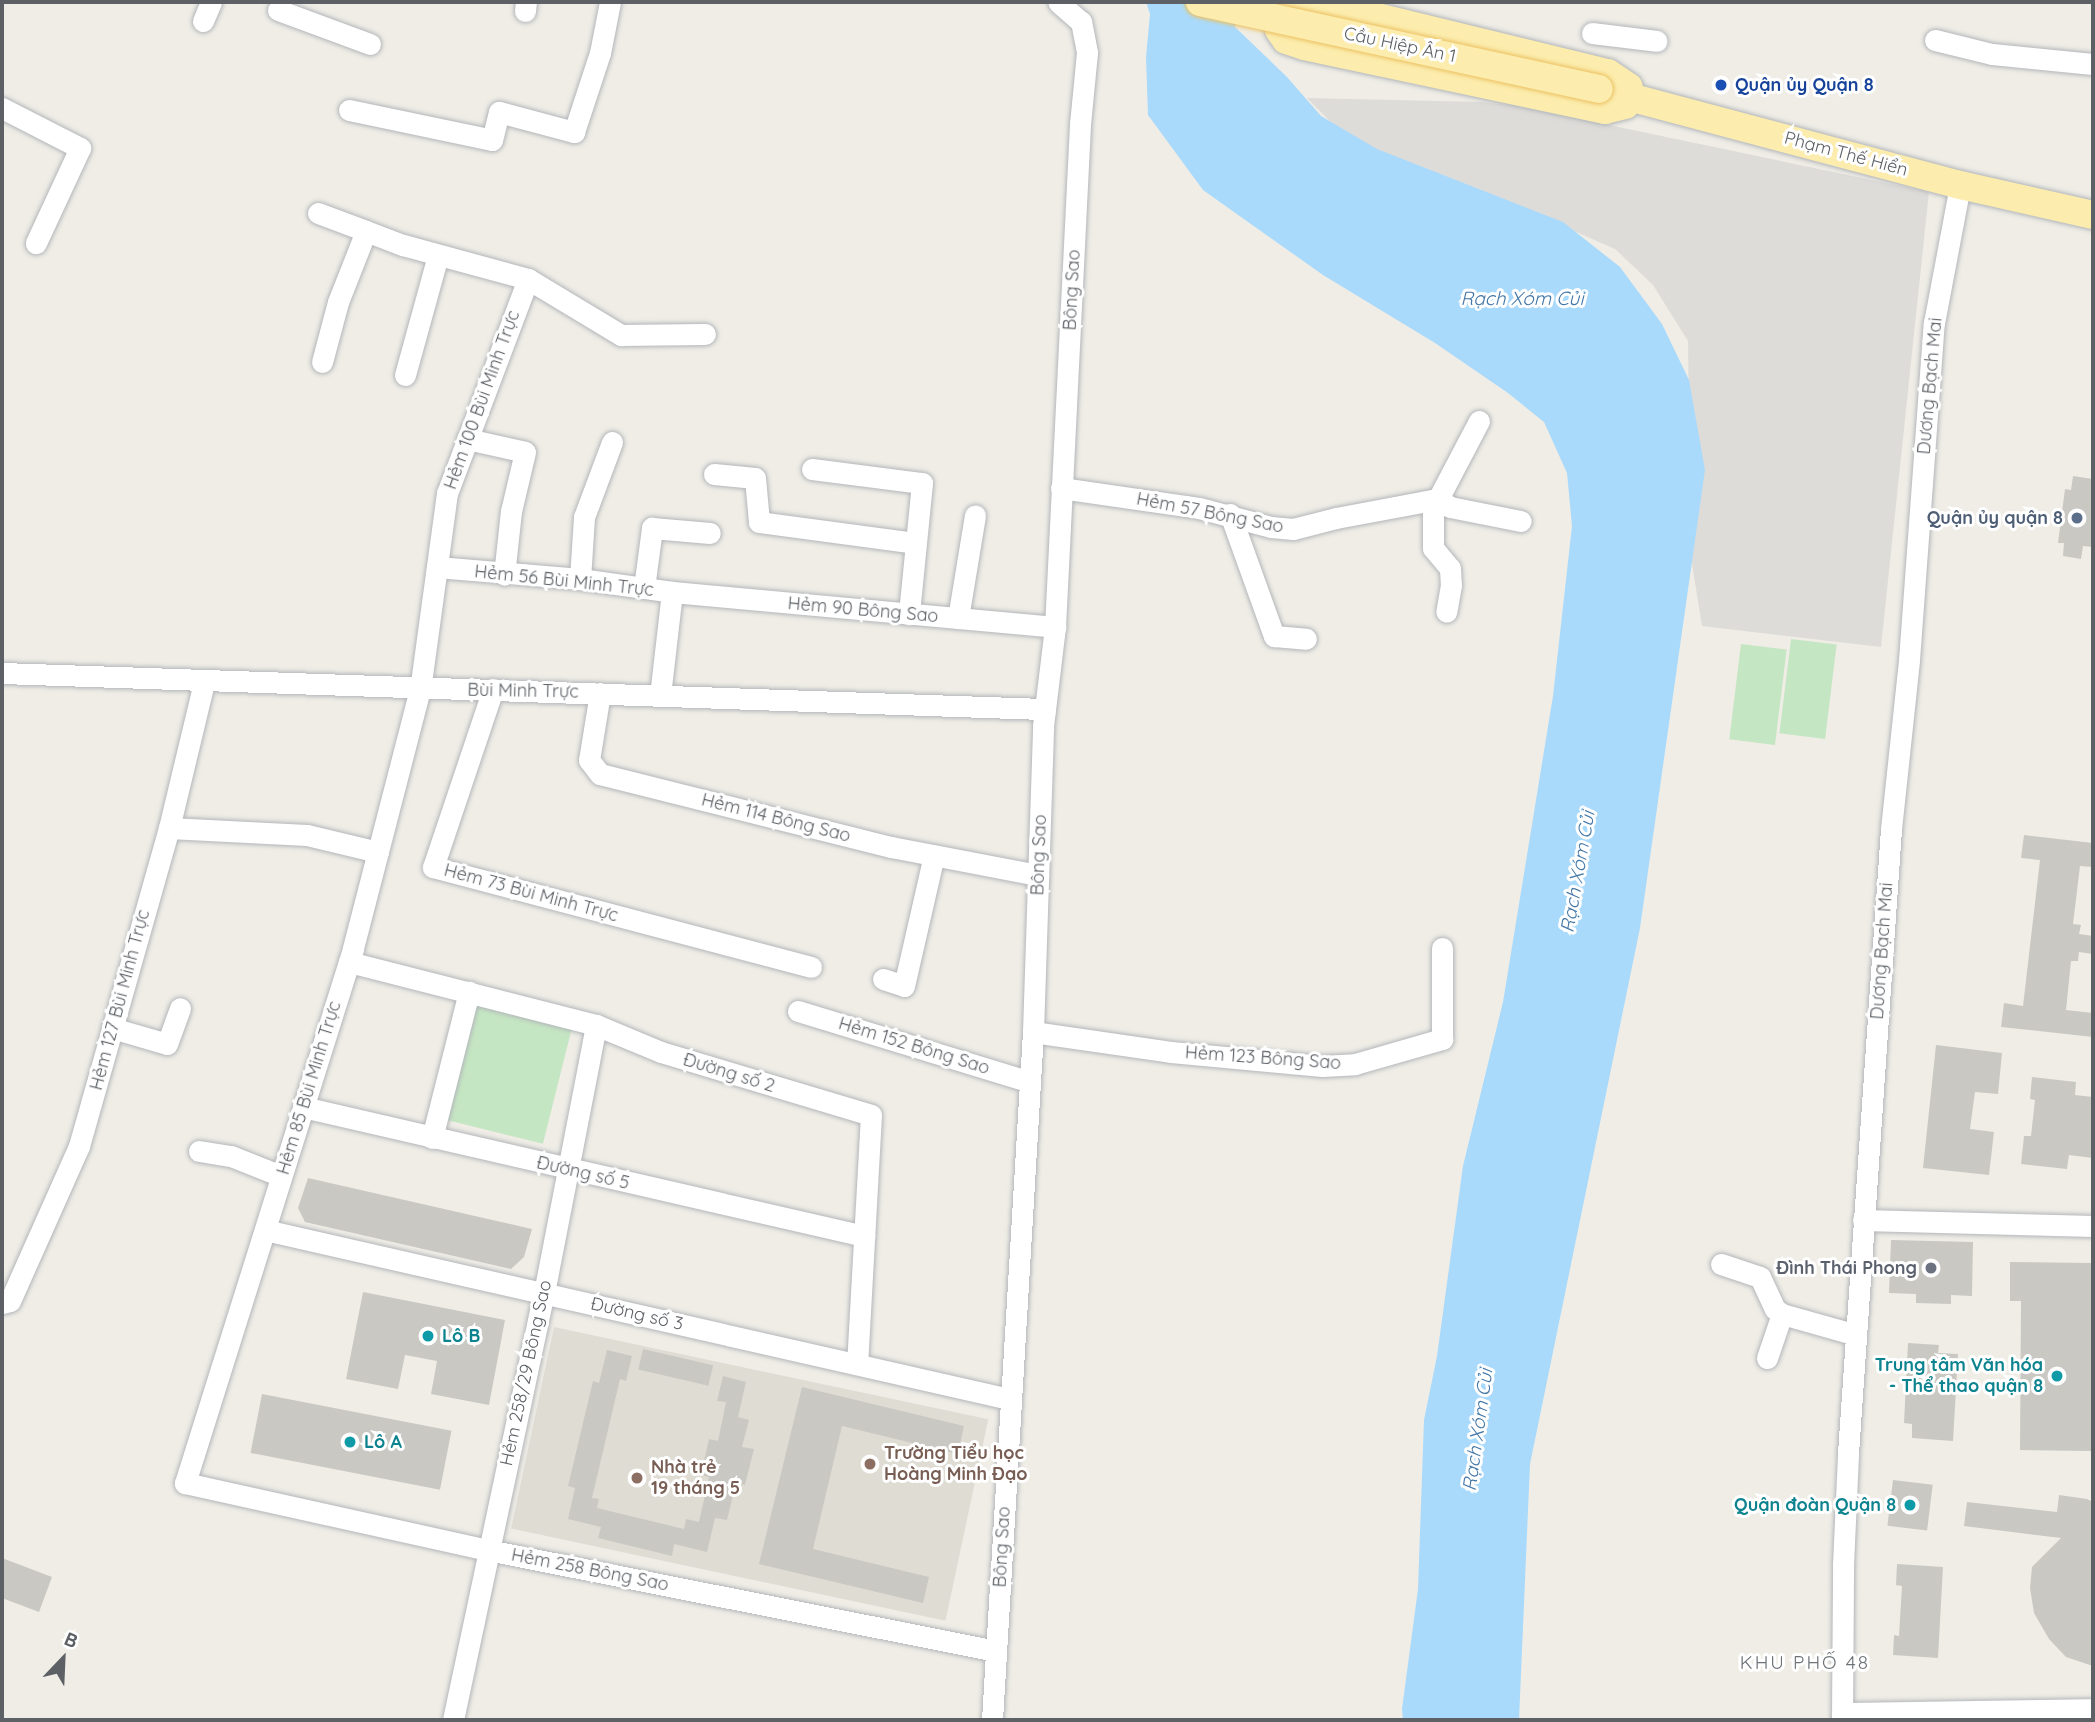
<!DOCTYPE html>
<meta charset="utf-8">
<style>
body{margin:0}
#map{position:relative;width:2095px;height:1722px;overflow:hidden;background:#efede6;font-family:Quicksand,sans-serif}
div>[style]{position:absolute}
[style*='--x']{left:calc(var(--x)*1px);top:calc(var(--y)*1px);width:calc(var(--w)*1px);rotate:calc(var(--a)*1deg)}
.industrial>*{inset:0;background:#dedcd8}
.education>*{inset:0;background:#dfdcd4;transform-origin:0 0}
.green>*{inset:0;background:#c5e6c3;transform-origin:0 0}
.water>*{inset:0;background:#a9dafc}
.building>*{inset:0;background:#cac8c3;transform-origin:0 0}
.roads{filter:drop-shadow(0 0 2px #b3b6ba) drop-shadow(0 0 2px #b3b6ba)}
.minor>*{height:21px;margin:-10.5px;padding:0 10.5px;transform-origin:10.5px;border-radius:10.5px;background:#fff}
.major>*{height:28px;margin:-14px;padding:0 14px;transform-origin:14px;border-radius:14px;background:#fcedae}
.bridges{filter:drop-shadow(0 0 2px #ecc162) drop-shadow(0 0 2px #ecc162)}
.major-bridge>*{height:28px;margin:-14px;padding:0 14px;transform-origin:14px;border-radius:14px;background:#fcedae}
.dots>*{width:19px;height:19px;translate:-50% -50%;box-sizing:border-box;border:4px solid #fff;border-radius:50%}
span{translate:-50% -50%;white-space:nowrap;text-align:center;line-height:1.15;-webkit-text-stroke:6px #fff;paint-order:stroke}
.street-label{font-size:18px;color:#5d6166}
.transit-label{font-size:18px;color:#164399;font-weight:700}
.left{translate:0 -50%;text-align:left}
.service-label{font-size:18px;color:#4e5e75;font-weight:700}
.right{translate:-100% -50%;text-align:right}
.worship-label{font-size:18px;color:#5b616d;font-weight:700}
.culture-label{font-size:18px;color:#0d838f;font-weight:700}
.education-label{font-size:18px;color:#785e54;font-weight:700}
.water-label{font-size:19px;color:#4276a6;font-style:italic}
.neighbourhood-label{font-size:19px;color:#6e7378;letter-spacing:2px}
.frame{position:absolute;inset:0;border:4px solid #5d6166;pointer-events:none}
.north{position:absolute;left:28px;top:1624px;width:70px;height:70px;-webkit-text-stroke:5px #fff;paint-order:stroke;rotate:23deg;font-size:19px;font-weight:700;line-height:28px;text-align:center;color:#5d6166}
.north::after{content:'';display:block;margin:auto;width:24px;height:32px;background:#5d6166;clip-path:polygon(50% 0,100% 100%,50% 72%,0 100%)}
</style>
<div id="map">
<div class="industrial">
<div style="clip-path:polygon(1307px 98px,1482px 102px,1518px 106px,1929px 192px,1881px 647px,1702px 626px,1691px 558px,1688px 341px,1653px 285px,1615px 249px,1549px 220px,1369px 161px)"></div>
</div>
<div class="education">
<div style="left:554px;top:1327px;width:444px;height:206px;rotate:12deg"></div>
</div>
<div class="green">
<div style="left:1791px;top:639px;width:46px;height:95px;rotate:7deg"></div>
<div style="left:1741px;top:644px;width:46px;height:96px;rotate:7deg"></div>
<div style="left:474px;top:1003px;width:101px;height:120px;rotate:14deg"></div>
</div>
<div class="water">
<div style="clip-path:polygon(1146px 2px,1238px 2px,1235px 27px,1287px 77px,1321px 116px,1377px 149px,1563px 222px,1620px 267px,1662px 324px,1689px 380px,1705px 470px,1640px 928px,1530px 1464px,1519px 1720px,1403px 1720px,1402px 1709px,1418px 1589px,1424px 1420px,1437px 1356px,1463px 1166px,1503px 1002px,1553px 696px,1572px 526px,1567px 473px,1544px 422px,1508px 393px,1435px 343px,1323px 275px,1203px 190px,1148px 115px,1146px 57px,1150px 14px)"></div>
</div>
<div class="building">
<div style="clip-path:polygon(2073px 476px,2093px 479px,2093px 547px,2083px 546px,2081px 559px,2063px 556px,2064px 543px,2058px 543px,2065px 489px,2071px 490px)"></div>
<div style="clip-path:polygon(2024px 835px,2093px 843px,2093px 867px,2080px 866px,2073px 924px,2081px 925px,2079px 934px,2093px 936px,2093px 954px,2079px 952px,2078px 961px,2071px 961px,2066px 1010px,2093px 1013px,2093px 1037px,2001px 1027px,2004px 1003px,2023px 1006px,2040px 860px,2021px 858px)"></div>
<div style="clip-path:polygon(1936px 1045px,2002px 1053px,1998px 1094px,1975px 1092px,1970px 1129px,1994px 1132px,1989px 1175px,1923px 1168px)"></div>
<div style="clip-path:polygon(2032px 1077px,2076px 1082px,2075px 1095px,2093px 1097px,2093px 1158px,2069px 1155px,2067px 1169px,2021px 1164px,2024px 1136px,2031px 1136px,2035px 1100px,2030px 1099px)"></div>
<div style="clip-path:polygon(308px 1178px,532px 1229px,524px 1257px,511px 1269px,305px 1222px,298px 1208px)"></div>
<div style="clip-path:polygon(1891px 1240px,1973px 1242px,1972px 1296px,1951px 1295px,1951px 1304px,1916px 1303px,1916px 1294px,1889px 1293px)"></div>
<div style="clip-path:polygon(2010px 1262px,2093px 1263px,2093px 1451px,2020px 1450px,2021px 1301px,2010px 1301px)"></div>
<div style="clip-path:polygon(363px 1292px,505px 1320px,489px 1405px,431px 1394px,437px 1361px,405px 1355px,398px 1389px,346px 1379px)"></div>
<div style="clip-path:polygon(1908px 1343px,1939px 1345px,1938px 1353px,1958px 1354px,1953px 1441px,1912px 1438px,1912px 1424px,1904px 1423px)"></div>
<div style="left:643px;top:1349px;width:72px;height:21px;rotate:13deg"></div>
<div style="clip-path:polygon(607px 1350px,632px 1356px,626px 1381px,620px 1379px,592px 1498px,599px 1499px,597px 1508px,684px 1529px,686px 1519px,699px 1522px,709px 1477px,701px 1475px,709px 1439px,718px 1441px,726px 1402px,717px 1401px,723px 1376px,746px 1382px,738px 1417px,749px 1420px,742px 1447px,754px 1449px,745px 1485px,736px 1483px,727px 1520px,715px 1518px,707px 1552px,674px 1544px,672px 1556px,598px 1538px,601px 1527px,568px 1519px,575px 1488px,568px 1486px,593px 1381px,599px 1383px)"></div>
<div style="clip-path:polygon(802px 1387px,964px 1426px,958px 1454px,842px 1426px,813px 1549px,929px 1577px,923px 1603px,759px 1564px)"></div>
<div style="left:262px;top:1394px;width:193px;height:60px;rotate:11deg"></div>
<div style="left:1893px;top:1480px;width:40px;height:46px;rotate:7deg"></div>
<div style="clip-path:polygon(2059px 1495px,2087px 1499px,2093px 1502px,2093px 1666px,2066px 1657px,2049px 1639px,2034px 1613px,2030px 1588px,2032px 1567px,2061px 1538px,1964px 1526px,1967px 1502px,2057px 1512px)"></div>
<div style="clip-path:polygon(2px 1558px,52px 1577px,39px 1612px,2px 1598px)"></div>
<div style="clip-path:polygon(1897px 1564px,1943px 1567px,1938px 1658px,1893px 1655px,1894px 1635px,1899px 1636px,1902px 1586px,1896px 1585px)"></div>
</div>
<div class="roads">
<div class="minor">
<div style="--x:278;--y:10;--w:98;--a:20.3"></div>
<div style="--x:525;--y:11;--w:9;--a:-84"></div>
<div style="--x:203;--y:21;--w:21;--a:-67"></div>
<div style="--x:1592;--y:33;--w:65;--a:7"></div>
<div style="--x:1935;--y:40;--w:59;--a:13.8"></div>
<div style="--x:1992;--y:54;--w:101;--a:5.7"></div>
<div style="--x:2;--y:108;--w:88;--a:27.1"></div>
<div style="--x:80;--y:148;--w:105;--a:114.9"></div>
<div style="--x:349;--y:110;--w:146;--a:11.8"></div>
<div style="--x:492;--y:140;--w:29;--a:-76"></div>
<div style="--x:499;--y:112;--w:78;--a:14.9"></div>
<div style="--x:574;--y:132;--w:83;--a:-71.8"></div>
<div style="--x:600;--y:53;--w:52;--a:-78.9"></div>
<div style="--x:318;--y:213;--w:51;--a:20.6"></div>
<div style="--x:366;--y:231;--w:76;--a:111.5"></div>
<div style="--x:338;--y:302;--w:62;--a:104.9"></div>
<div style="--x:366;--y:231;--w:40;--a:21"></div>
<div style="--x:403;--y:245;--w:130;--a:15.2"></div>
<div style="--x:528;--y:279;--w:109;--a:31.1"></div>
<div style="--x:621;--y:335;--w:84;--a:-0.7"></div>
<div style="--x:528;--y:279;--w:229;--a:110.7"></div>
<div style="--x:447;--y:493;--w:198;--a:97.8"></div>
<div style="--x:420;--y:689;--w:268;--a:104.5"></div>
<div style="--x:353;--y:949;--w:560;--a:107.46"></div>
<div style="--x:185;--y:1483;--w:310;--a:12.5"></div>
<div style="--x:488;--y:1550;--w:518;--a:11.24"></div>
<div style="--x:405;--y:375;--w:124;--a:-74.6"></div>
<div style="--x:467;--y:439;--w:59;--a:12.6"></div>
<div style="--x:525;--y:452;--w:61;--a:103.3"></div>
<div style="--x:511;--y:511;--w:64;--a:96.2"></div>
<div style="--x:812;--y:469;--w:111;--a:7.3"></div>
<div style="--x:922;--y:483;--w:132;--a:95.7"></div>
<div style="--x:714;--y:474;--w:41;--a:5.6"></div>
<div style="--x:755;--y:478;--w:44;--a:84.8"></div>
<div style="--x:759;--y:522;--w:158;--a:7.6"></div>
<div style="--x:1061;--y:488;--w:139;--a:8.2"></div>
<div style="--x:1199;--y:508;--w:74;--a:14.8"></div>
<div style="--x:1271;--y:527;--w:22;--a:5"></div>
<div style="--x:1293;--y:529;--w:44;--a:-14.3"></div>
<div style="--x:1336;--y:518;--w:104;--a:-10.6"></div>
<div style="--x:1438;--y:499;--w:14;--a:34"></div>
<div style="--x:1450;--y:507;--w:72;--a:11.2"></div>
<div style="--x:1438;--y:499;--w:88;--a:-62.3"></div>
<div style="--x:1433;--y:500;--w:48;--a:90"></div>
<div style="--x:1433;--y:548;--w:26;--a:50"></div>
<div style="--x:1450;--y:568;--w:17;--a:87"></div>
<div style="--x:1451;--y:585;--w:27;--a:100"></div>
<div style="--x:1230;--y:514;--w:130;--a:70.2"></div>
<div style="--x:1274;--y:636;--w:32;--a:5"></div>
<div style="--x:437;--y:567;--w:144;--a:4.8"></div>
<div style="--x:580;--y:579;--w:93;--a:8"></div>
<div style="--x:672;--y:592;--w:104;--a:96.6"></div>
<div style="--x:580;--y:579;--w:62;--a:-86.3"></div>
<div style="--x:584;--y:517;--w:80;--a:-69.5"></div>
<div style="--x:644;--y:588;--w:61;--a:-82.4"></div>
<div style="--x:652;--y:528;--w:58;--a:4.9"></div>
<div style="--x:672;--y:592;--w:385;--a:5.2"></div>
<div style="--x:958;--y:618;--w:104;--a:-80.6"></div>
<div style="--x:2;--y:673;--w:1044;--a:1.98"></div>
<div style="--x:493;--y:689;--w:188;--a:108.6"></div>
<div style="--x:433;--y:867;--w:391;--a:14.8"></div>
<div style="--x:600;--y:693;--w:68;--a:99.3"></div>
<div style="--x:589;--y:760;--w:18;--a:52"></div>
<div style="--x:600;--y:774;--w:300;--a:14.1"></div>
<div style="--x:891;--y:847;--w:150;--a:10.8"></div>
<div style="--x:169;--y:828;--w:138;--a:2.9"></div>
<div style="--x:307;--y:835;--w:73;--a:13.5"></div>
<div style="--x:349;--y:962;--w:255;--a:14.3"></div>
<div style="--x:596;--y:1025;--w:70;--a:22.6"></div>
<div style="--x:661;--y:1052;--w:219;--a:16.7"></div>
<div style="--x:871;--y:1115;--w:249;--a:93.2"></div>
<div style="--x:883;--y:979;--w:22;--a:18"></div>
<div style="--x:904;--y:986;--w:134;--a:-77.1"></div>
<div style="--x:798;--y:1011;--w:243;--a:17"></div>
<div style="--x:112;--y:1028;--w:57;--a:16.2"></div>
<div style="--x:167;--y:1044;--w:38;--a:-70"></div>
<div style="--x:1033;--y:1032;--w:139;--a:8.2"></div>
<div style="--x:1171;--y:1052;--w:152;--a:5.3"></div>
<div style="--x:1322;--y:1066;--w:33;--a:-3"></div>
<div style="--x:1355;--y:1064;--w:91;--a:-16"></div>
<div style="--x:1442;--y:1039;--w:91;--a:-90"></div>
<div style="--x:303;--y:1107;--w:576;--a:12.95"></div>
<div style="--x:432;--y:1138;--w:151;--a:-75.8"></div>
<div style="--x:199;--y:1151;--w:32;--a:9"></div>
<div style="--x:231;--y:1156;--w:54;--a:21.8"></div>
<div style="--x:1863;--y:1220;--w:230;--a:1.5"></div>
<div style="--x:265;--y:1230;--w:763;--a:12.8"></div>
<div style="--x:1721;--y:1264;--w:41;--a:18.4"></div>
<div style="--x:1760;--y:1277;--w:35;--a:65"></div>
<div style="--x:1775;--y:1309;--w:9;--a:36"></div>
<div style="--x:1782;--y:1314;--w:77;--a:15.8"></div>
<div style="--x:2;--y:1303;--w:8;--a:-14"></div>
<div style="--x:10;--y:1301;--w:170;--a:-66"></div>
<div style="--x:79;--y:1146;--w:330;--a:-74.2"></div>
<div style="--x:169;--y:828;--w:150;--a:-76.5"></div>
<div style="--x:1767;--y:1358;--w:46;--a:-71.2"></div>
<div style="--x:1842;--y:1713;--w:251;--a:-0.9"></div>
<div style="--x:453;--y:1720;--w:437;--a:-78"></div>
<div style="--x:544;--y:1293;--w:273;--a:-79"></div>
<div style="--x:992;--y:1720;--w:689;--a:-86.59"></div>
<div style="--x:1033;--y:1032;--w:306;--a:-88.1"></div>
<div style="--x:1043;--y:726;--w:100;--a:-83.1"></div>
<div style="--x:1055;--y:627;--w:504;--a:-87.15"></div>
<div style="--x:1080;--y:124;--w:72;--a:-84.4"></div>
<div style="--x:1087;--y:52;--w:31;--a:-101"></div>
<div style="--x:1081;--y:22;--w:30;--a:-139"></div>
<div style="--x:1842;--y:1720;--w:155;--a:-89.6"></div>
<div style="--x:1843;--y:1565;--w:112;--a:-87.4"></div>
<div style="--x:1848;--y:1453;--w:625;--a:-86.06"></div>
<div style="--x:1891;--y:829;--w:170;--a:-83.9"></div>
<div style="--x:1909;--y:660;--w:338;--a:-85.8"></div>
<div style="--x:1934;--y:323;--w:140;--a:-79.3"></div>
</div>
<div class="major">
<div style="--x:1293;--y:2;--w:7;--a:146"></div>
<div style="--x:1287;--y:6;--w:25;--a:108"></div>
<div style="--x:1279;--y:30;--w:12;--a:55"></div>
<div style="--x:1286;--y:40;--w:19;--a:18"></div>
<div style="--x:1304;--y:46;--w:308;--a:12"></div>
<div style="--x:1605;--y:110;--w:21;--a:-14"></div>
<div style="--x:1316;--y:2;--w:301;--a:13.7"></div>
<div style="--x:1608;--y:73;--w:25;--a:34"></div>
<div style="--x:1599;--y:89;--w:374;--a:14.9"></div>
<div style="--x:1960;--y:185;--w:136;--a:12.7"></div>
</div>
</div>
<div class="bridges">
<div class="major-bridge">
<div style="--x:1200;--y:2;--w:408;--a:12.3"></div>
</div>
</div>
<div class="dots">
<div style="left:1721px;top:85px;background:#1a4fb4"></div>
<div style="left:2077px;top:518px;background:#5c6f8a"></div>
<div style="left:1931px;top:1268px;background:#6b7280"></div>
<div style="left:428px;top:1336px;background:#0f9aa8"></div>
<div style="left:2057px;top:1376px;background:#0f9aa8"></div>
<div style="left:350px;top:1442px;background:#0f9aa8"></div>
<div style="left:870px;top:1464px;background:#8d6e63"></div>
<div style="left:637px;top:1478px;background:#8d6e63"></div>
<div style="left:1910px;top:1505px;background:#0f9aa8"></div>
</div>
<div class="street-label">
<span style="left:1400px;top:45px;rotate:12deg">Cầu Hiệp Ân 1</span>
<span style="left:1846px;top:154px;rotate:15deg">Phạm Thế Hiển</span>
<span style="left:1072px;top:290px;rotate:-87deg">Bông Sao</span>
<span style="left:1930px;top:386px;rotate:-85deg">Dương Bạch Mai</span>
<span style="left:482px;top:400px;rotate:-70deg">Hẻm 100 Bùi Minh Trực</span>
<span style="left:1210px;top:513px;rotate:11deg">Hẻm 57 Bông Sao</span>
<span style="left:564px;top:581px;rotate:6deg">Hẻm 56 Bùi Minh Trực</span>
<span style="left:863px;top:610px;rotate:5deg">Hẻm 90 Bông Sao</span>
<span style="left:523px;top:691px;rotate:1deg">Bùi Minh Trực</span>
<span style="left:776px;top:818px;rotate:14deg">Hẻm 114 Bông Sao</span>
<span style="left:1039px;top:855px;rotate:-88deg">Bông Sao</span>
<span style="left:531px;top:893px;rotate:15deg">Hẻm 73 Bùi Minh Trực</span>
<span style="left:1882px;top:951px;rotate:-86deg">Dương Bạch Mai</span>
<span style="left:120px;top:1000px;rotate:-75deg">Hẻm 127 Bùi Minh Trực</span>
<span style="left:914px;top:1046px;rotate:17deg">Hẻm 152 Bông Sao</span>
<span style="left:1263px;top:1058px;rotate:4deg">Hẻm 123 Bông Sao</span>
<span style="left:729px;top:1073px;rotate:17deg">Đường số 2</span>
<span style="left:309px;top:1088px;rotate:-73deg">Hẻm 85 Bùi Minh Trực</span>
<span style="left:583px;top:1173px;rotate:13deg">Đường số 5</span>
<span style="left:637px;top:1314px;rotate:13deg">Đường số 3</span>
<span style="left:526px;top:1373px;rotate:-78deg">Hẻm 258/29 Bông Sao</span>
<span style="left:1002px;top:1547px;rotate:-87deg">Bông Sao</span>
<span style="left:590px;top:1570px;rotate:11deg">Hẻm 258 Bông Sao</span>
</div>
<div class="transit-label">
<span class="left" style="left:1735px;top:85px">Quận ủy Quận 8</span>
</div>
<div class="service-label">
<span class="right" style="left:2063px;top:518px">Quận ủy quận 8</span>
</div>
<div class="worship-label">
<span class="right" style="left:1917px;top:1268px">Đình Thái Phong</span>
</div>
<div class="culture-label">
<span class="left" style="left:442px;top:1336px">Lô B</span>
<span class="right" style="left:2043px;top:1376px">Trung tâm Văn hóa<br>- Thể thao quận 8</span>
<span class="left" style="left:364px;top:1442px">Lô A</span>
<span class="right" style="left:1896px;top:1505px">Quận đoàn Quận 8</span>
</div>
<div class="education-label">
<span class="left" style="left:884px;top:1464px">Trường Tiểu học<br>Hoàng Minh Đạo</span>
<span class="left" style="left:651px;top:1478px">Nhà trẻ<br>19 tháng 5</span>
</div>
<div class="water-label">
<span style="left:1522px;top:299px">Rạch Xóm Củi</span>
<span style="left:1578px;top:872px;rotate:-80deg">Rạch Xóm Củi</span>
<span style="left:1478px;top:1430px;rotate:-82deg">Rạch Xóm Củi</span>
</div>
<div class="neighbourhood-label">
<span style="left:1805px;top:1663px">KHU PHỐ 48</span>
</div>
<div class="frame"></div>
<div class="north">B</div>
</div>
